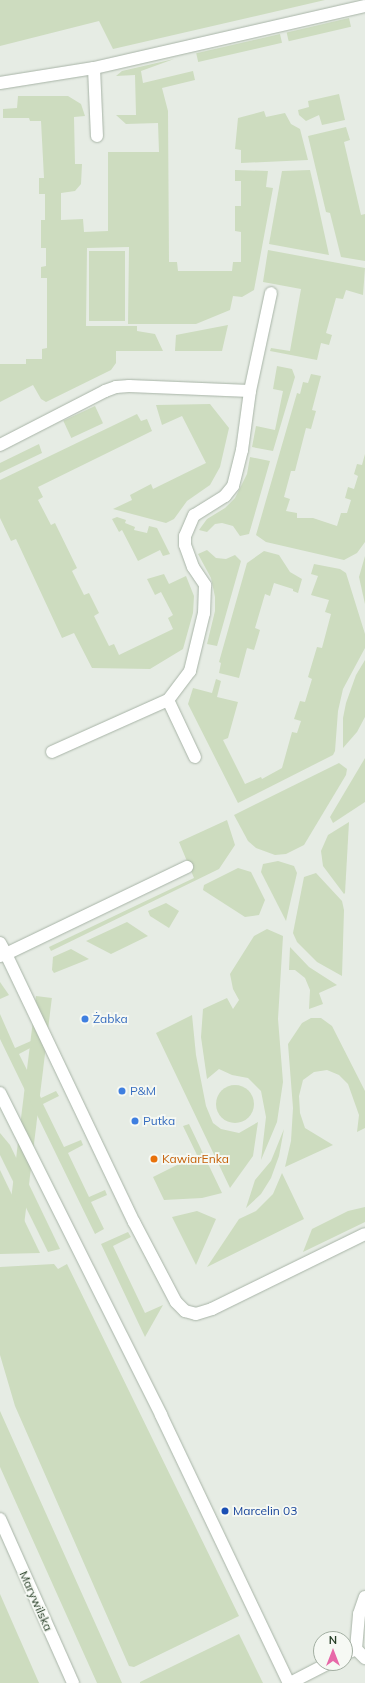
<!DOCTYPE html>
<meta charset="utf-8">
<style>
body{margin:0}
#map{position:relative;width:365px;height:1683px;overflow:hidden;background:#e6ece4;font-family:Mulish,sans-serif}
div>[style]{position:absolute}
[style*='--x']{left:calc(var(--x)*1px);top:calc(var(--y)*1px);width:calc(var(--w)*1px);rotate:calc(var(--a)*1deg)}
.green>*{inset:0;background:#cddcbf;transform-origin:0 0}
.round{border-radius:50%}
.roads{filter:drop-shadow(0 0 1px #a8b4a7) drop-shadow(0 0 1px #a8b4a7)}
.service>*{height:12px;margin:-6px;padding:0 6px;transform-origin:6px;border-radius:6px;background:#fff}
.minor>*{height:12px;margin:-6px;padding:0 6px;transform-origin:6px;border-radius:6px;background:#fff}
.tertiary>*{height:12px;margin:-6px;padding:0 6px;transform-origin:6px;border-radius:6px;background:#fff}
.dots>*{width:11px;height:11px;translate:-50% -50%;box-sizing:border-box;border:2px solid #f6f9f4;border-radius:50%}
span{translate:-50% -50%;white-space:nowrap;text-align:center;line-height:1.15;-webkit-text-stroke:3.5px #f6f9f4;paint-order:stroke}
.shop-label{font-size:12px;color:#366cbe}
.left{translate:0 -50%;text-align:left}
.food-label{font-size:12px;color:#c56008}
.transit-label{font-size:12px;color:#164399}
.street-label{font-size:12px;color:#253d25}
.north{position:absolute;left:313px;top:1631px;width:40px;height:40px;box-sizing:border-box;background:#f6f9f4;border:1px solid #a2aea1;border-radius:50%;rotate:0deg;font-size:11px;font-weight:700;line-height:16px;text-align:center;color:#253d25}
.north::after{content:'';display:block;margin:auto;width:14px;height:18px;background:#e768a8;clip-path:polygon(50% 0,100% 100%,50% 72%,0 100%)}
</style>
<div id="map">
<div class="green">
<div style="clip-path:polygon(0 0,325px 0,113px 49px,99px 21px,0 46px)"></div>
<div style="left:349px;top:18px;width:9px;height:64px;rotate:77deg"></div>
<div style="left:280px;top:34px;width:9px;height:86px;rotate:77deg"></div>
<div style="clip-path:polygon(174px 59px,141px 71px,143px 83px,193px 71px,195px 80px,162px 88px,168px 111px,169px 262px,177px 262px,178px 271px,232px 271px,233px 262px,241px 262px,241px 232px,235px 231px,235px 206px,241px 206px,241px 181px,235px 181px,235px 170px,268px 171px,266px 187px,273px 188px,254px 290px,242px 297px,233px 296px,230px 310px,196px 324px,128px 324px,129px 247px,87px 248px,86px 326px,137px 326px,137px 331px,155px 334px,163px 351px,116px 351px,116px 363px,111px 370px,46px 402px,41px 399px,33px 385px,0 402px,0 364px,26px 364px,26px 359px,42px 359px,42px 349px,47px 348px,47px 278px,41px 278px,41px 267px,46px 266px,46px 248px,41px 248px,41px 220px,45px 220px,45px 194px,39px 194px,39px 178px,44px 178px,41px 121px,30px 121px,29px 118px,3px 118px,3px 109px,17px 108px,18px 96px,68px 96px,81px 104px,85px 116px,74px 117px,75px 164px,82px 164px,81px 184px,75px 191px,61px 193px,61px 220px,83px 219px,84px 232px,108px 231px,108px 152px,159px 152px,158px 123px,126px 124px,116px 115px,136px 115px,135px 75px,116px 76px,122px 71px)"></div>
<div style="clip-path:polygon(339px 94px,345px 120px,322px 125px,319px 115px,306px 121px,299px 115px,298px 110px,309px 107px,308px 101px)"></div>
<div style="clip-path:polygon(264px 111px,266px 117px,285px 113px,291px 124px,300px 129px,308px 160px,241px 163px,241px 150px,235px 149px,238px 118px)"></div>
<div style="clip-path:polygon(346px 127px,350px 140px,344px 142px,361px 215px,365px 214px,365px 261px,341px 257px,330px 213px,326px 212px,308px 136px)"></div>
<div style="clip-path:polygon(310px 170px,317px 200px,329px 255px,269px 244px,282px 171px)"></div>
<div style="clip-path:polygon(268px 250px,365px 268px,363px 295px,346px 290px,343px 299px,336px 298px,326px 333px,332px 335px,329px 345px,321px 343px,317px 360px,270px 351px,271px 348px,290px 351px,301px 289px,263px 282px)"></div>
<div style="left:89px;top:251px;width:36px;height:70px"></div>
<div style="clip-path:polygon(228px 325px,222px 351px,175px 351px,176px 335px)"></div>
<div style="clip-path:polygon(277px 366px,292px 369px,295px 377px,273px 451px,252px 447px,256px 426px,275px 430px,283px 391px,273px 389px)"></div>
<div style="clip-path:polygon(311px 374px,321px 376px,312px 410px,316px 411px,311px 429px,306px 428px,295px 471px,291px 471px,284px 497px,290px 499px,286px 511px,297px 513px,297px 518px,313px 518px,337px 526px,341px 513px,347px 513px,351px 500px,345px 498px,348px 487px,354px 489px,358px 476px,354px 474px,357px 464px,362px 465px,365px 454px,365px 542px,357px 553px,344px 560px,266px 542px,256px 535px,297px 393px,300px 394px,303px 382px,308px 383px)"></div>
<div style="clip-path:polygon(210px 404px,229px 428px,220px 467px,210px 485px,187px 501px,174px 519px,166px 523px,113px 509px,132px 500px,130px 495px,151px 484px,153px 489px,206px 463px,182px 416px,162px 425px,156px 405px)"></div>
<div style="left:95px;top:406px;width:19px;height:35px;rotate:65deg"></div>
<div style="clip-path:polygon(137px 414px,141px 421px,147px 419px,152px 431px,38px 487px,43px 497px,38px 500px,51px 525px,55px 523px,77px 568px,72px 571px,84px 595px,89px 593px,99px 613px,94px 616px,109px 646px,114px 644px,119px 655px,173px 629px,168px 618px,173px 615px,161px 592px,155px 595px,147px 579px,164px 574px,169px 584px,186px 576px,194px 596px,193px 613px,183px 649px,150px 669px,92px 668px,74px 633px,62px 638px,16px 539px,11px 541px,0 518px,0 480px)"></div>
<div style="clip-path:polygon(39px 444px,42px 453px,0 473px,0 463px)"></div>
<div style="clip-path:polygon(250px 457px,270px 461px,249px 534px,240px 536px,233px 526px,222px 523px,215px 524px,207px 532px,199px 530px,207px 519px,225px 508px,235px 498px,247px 474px)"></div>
<div style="clip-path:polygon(117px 517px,126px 520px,125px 523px,135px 527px,134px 530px,147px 533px,149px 526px,157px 528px,170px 554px,163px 556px,160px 550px,138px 561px,122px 530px,119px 532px,112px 519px)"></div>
<div style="clip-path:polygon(207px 550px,216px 558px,226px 559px,235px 555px,241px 561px,217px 646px,207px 644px,215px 611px,215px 597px,211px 578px,198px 554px)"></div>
<div style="clip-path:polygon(264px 551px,279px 555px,290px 572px,302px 579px,298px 593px,293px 591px,293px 589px,274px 583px,270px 596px,265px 594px,255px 628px,260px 630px,254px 650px,247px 648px,239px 678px,219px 673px,221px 663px,219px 662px,247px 563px)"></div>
<div style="clip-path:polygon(365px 556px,365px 604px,359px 577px)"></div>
<div style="clip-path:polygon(314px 564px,340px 569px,346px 573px,365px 634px,365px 648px,343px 689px,338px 711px,335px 751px,333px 755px,238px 803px,188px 704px,193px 688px,212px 693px,216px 679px,221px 681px,217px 697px,238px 702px,228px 738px,223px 740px,245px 784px,261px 777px,262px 779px,282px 768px,292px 732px,297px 733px,301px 721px,294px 719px,300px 701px,305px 702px,312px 679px,308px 677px,317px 647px,322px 648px,331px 614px,325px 612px,329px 600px,311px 595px,318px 576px,311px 574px)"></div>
<div style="clip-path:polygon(365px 660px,365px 717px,357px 732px,343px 748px,343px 718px,346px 703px,356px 675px)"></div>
<div style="clip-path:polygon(365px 758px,365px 802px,333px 823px,330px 817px)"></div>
<div style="clip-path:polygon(339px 763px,347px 769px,346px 775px,304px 845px,286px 854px,275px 855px,256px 848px,248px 841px,234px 815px)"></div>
<div style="clip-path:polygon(227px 820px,235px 845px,219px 869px,51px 951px,49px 947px,194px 878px,179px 842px)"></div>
<div style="clip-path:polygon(349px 822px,345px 893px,344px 894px,323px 866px,321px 851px,328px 835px)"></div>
<div style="clip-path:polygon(278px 861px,294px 866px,297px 873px,286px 921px,261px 872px,263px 864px)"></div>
<div style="clip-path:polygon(238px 868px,251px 872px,265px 900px,259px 915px,245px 917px,203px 890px,204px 885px)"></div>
<div style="clip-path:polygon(316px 873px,342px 901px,344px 910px,342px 976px,317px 962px,297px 942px,293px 933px,304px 877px)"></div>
<div style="clip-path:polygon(166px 903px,179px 911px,169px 928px,150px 916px,148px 911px)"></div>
<div style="clip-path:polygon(127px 922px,148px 936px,111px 954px,86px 941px)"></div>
<div style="clip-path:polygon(267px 929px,283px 936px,278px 1019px,283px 1082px,277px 1122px,261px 1160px,266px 1117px,261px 1091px,248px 1078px,232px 1075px,219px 1069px,207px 1079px,201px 1037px,203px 1009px,227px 998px,233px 1009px,239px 1000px,233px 989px,230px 974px,254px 936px)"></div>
<div style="clip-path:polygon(290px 947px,309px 967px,337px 985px,319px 993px,323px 1004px,309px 1009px,310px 990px,305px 978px,295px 970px,289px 970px)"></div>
<div style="clip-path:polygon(71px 949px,89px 959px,54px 973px,52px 970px,53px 957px)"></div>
<div style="clip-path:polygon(0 982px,9px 995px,0 999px)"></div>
<div style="left:36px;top:996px;width:16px;height:236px;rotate:7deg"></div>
<div style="clip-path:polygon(0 1014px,15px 1048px,31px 1041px,34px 1046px,19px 1054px,41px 1098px,56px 1091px,59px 1096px,43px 1104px,64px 1147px,81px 1140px,83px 1145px,68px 1153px,89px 1197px,105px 1190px,107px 1195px,91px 1202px,104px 1229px,95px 1234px,0 1039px)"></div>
<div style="clip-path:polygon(192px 1015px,196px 1055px,206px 1106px,213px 1123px,221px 1129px,239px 1133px,258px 1122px,253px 1156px,230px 1188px,156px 1033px)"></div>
<div style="clip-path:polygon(311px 1018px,321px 1018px,332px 1026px,365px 1091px,365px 1128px,357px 1132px,359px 1115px,348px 1084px,339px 1075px,327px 1070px,314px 1072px,303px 1080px,299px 1096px,300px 1113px,305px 1128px,333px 1145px,285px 1167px,291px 1141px,293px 1108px,288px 1044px,302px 1023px)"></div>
<div class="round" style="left:216px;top:1085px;width:38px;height:38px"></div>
<div style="clip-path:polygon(189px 1124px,222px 1193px,202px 1198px,164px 1200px,153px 1177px,197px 1155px,183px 1126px)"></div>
<div style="clip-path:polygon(284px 1129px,279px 1156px,271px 1178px,261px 1194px,246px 1208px,255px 1180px,271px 1161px)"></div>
<div style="clip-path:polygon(0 1133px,10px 1145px,60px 1249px,48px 1252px,0 1155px)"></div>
<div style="clip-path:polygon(0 1170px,40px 1253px,0 1254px)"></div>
<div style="clip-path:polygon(282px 1173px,304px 1219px,207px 1267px,239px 1219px,256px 1211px,273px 1194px)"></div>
<div style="clip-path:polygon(365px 1207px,365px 1222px,303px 1252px,312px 1229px,348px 1211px)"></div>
<div style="clip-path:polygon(197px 1211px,216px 1219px,196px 1265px,172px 1217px)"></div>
<div style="clip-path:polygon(128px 1232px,131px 1237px,113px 1246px,145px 1313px,163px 1305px,145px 1337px,101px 1244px)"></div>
<div style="clip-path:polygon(54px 1264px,58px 1269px,67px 1264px,239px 1616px,134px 1667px,129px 1666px,15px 1406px,0 1355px,0 1267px)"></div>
<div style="clip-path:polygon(0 1410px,0 1411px,122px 1683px,97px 1683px,0 1467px)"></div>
<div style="clip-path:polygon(0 1594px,39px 1683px,0 1683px)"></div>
<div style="clip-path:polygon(239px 1634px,263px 1683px,140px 1683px,140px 1682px)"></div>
</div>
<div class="roads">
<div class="service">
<div style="--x:94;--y:68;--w:68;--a:87.5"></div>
<div style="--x:0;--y:83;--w:95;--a:-9.1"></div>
<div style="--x:94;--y:68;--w:278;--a:-12.9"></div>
<div style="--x:250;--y:391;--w:100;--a:-77.9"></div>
<div style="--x:0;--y:445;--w:118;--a:-27.2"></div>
<div style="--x:105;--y:391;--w:12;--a:-20"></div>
<div style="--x:116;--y:387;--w:13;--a:-4"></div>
<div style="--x:129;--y:386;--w:121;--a:2.4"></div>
<div style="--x:250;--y:391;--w:60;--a:97.7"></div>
<div style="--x:242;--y:450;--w:37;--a:104"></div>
<div style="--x:233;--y:486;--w:13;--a:129"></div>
<div style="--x:225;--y:496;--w:36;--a:148"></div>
<div style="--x:194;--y:515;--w:23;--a:113"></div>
<div style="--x:185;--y:536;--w:9;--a:90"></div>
<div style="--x:185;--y:545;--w:23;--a:70"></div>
<div style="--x:193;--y:567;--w:22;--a:56"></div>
<div style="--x:205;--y:585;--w:28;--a:92"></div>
<div style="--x:204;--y:613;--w:60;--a:103.6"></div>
<div style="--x:190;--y:671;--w:36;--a:127"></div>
<div style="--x:168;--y:700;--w:127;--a:155.9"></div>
<div style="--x:168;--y:700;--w:63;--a:64.7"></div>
<div style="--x:0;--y:943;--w:13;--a:61"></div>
<div style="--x:6;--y:954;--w:201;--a:-25.7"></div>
<div style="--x:0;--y:956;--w:6;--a:-18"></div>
<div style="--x:6;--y:954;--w:297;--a:64.5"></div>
<div style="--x:134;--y:1222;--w:90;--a:62.3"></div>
<div style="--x:176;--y:1302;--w:13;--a:45"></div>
<div style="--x:185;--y:1311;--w:11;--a:15"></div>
<div style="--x:196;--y:1314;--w:17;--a:-17"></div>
<div style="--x:212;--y:1309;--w:170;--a:-26.1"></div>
<div style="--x:356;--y:1649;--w:35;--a:-85"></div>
<div style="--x:359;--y:1614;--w:18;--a:-71"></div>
<div style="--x:345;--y:1654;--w:12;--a:-24"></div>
<div style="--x:356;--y:1649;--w:13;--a:45"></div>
<div style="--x:290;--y:1683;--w:44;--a:-27.1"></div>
</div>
<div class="minor">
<div style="--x:0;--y:1093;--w:360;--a:63.4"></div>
<div style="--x:161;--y:1415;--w:297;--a:64.5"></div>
</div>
<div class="tertiary">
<div style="--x:0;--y:1519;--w:180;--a:66"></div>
</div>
</div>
<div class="dots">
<div style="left:85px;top:1019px;background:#3f7fe0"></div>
<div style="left:122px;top:1091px;background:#3f7fe0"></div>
<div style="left:135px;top:1121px;background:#3f7fe0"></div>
<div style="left:154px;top:1159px;background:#e8710a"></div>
<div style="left:225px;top:1511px;background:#1a4fb4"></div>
</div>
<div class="shop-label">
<span class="left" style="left:93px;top:1019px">Żabka</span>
<span class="left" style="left:130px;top:1091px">P&amp;M</span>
<span class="left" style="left:143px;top:1121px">Putka</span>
</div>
<div class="food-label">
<span class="left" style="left:162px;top:1159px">KawiarEnka</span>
</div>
<div class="transit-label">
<span class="left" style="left:233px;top:1511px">Marcelin 03</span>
</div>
<div class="street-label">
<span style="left:36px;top:1601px;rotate:66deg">Marywilska</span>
</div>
<div class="north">N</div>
</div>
